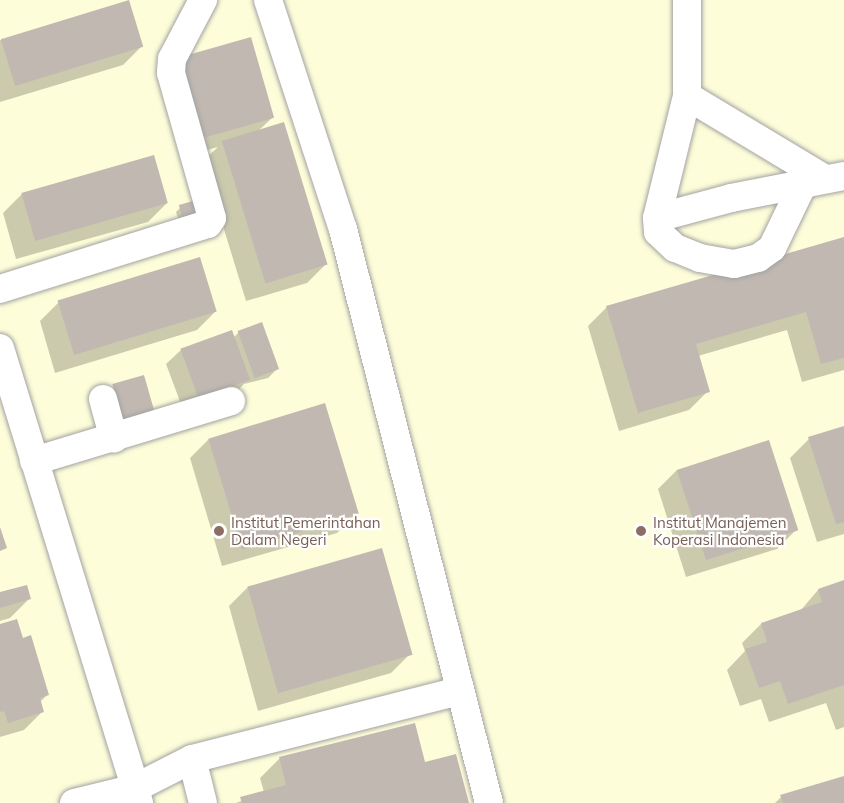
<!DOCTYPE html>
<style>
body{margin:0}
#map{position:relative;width:844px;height:803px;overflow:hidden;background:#ede9e1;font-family:Mulish,sans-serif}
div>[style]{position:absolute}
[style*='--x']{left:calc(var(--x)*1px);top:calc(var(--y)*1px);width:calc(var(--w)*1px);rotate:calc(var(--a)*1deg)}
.education>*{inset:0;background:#fefdd9;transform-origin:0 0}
.shadow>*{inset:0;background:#0003}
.building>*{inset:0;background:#c1b8b1;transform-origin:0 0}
.roads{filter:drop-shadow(0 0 2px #a2a2a2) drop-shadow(0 0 2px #a2a2a2)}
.minor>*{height:28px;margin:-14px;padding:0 14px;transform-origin:14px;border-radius:14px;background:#fff}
.dots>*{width:16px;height:16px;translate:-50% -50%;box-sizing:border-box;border:3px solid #fff;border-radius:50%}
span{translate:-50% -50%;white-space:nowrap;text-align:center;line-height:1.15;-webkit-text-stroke:4.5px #fff;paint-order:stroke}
.education-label{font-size:15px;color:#785e54}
.left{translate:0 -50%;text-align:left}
</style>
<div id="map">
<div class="education">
<div style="left:0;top:0;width:844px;height:803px"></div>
</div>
<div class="shadow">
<div style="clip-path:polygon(250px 39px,272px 118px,258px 131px,326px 264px,307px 283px,246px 301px,203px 161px,218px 147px,182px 157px)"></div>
<div style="clip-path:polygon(0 40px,142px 46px,123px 65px,0 102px)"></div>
<div style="clip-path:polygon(22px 194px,167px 203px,148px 222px,16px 259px,3px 213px)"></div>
<div style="clip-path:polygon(180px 208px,205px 219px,182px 230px,176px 212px)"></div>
<div style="clip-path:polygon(844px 238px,844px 370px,802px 382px,787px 330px,698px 356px,708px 391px,689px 410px,619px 431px,588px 326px,607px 307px)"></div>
<div style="clip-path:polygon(59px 302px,216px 311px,197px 330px,55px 373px,40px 321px)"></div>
<div style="clip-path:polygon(239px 332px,278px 368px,268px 378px,244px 384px,234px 394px,184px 412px,166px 364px,181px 350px,233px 338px)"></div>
<div style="clip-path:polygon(844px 428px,844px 534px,817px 542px,790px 458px,809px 439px)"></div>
<div style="clip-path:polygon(209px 439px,356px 514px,337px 533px,222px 566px,190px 458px)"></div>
<div style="clip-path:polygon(677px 470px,796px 530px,777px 549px,686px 577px,658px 489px)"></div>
<div style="clip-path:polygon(844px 582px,844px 727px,836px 730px,826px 703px,769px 722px,761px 699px,740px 706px,727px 670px,745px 651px,742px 643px,761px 624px,800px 611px,818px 590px)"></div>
<div style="clip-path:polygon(248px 587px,410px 654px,391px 673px,258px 711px,229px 606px)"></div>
<div style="clip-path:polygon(0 594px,29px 599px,10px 618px,0 621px)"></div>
<div style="clip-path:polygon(0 626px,22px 640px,47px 695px,40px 702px,43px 711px,24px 730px,0 737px)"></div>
<div style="clip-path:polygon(414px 724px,424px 764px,467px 803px,236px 803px,264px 792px,260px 778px,279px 759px)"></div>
<div style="clip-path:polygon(844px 778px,844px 803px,775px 803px,781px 797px)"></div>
</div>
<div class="building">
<div style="left:129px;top:0;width:49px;height:134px;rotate:73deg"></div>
<div style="left:251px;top:37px;width:84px;height:73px;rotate:74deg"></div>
<div style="left:284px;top:122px;width:149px;height:65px;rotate:73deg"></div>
<div style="left:154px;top:155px;width:50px;height:138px;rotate:74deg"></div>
<div style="left:200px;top:199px;width:22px;height:22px;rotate:74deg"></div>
<div style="clip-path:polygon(844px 237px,844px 358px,821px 364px,806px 312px,696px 344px,710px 392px,638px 413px,606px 306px)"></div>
<div style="left:200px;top:257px;width:57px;height:149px;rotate:73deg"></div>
<div style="left:262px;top:322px;width:50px;height:26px;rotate:70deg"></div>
<div style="left:232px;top:330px;width:53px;height:55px;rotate:70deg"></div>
<div style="left:144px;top:375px;width:41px;height:33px;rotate:74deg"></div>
<div style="left:325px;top:403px;width:116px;height:122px;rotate:73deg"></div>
<div style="clip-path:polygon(844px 426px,844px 522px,836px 524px,808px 437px)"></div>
<div style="left:769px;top:440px;width:95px;height:97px;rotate:72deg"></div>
<div style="clip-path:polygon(0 527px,7px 548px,0 551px)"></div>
<div style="left:382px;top:548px;width:111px;height:140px;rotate:74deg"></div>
<div style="clip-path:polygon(844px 580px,844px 685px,788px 704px,780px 681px,759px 688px,745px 649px,767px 642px,761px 623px,822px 602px,818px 589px)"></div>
<div style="clip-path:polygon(27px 585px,31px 599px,0 608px,0 592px)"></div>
<div style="clip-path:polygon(17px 619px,23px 638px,31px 635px,49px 695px,40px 698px,44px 712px,8px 723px,4px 711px,0 712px,0 624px)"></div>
<div style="clip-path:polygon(415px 723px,425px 762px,456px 754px,469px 803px,242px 803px,240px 797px,286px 785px,279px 757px)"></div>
<div style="clip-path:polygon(844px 776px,844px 803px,783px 803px,780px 795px)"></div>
</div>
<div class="roads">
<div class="minor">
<div style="--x:268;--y:0;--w:241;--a:71.9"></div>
<div style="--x:343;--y:229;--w:592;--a:75.73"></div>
<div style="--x:687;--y:96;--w:161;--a:31"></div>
<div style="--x:803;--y:184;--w:71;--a:115.8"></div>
<div style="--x:772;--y:248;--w:17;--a:144"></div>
<div style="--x:758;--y:258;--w:25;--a:166"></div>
<div style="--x:734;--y:264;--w:35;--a:-170"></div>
<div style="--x:700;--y:258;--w:27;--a:-158"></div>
<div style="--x:675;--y:248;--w:23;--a:-137"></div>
<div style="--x:658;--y:232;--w:14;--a:-94"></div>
<div style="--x:657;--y:218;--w:77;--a:-15.1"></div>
<div style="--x:731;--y:198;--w:115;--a:-11"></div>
<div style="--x:657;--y:218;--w:126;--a:-76.2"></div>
<div style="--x:687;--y:96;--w:96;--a:-90"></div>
<div style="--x:0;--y:289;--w:218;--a:-17.4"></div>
<div style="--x:208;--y:224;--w:7;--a:-56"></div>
<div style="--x:212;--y:218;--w:151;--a:-105.8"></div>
<div style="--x:171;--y:73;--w:14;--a:-86"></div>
<div style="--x:172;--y:59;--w:67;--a:-62.3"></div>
<div style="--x:0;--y:348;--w:460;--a:72.9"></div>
<div style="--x:135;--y:788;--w:64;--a:-27"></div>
<div style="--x:192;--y:759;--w:275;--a:-14.3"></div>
<div style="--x:103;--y:399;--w:41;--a:74.6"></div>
<div style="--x:34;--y:461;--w:206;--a:-16.9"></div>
<div style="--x:192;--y:759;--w:45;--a:76"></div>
<div style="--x:74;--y:803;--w:63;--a:-13.8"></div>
<div style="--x:135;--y:788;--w:16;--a:75"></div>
</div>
</div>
<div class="dots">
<div style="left:219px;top:531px;background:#8d6e63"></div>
<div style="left:641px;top:531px;background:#8d6e63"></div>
</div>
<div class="education-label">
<span class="left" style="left:231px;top:531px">Institut Pemerintahan<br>Dalam Negeri</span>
<span class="left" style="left:653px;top:531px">Institut Manajemen<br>Koperasi Indonesia</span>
</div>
</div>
